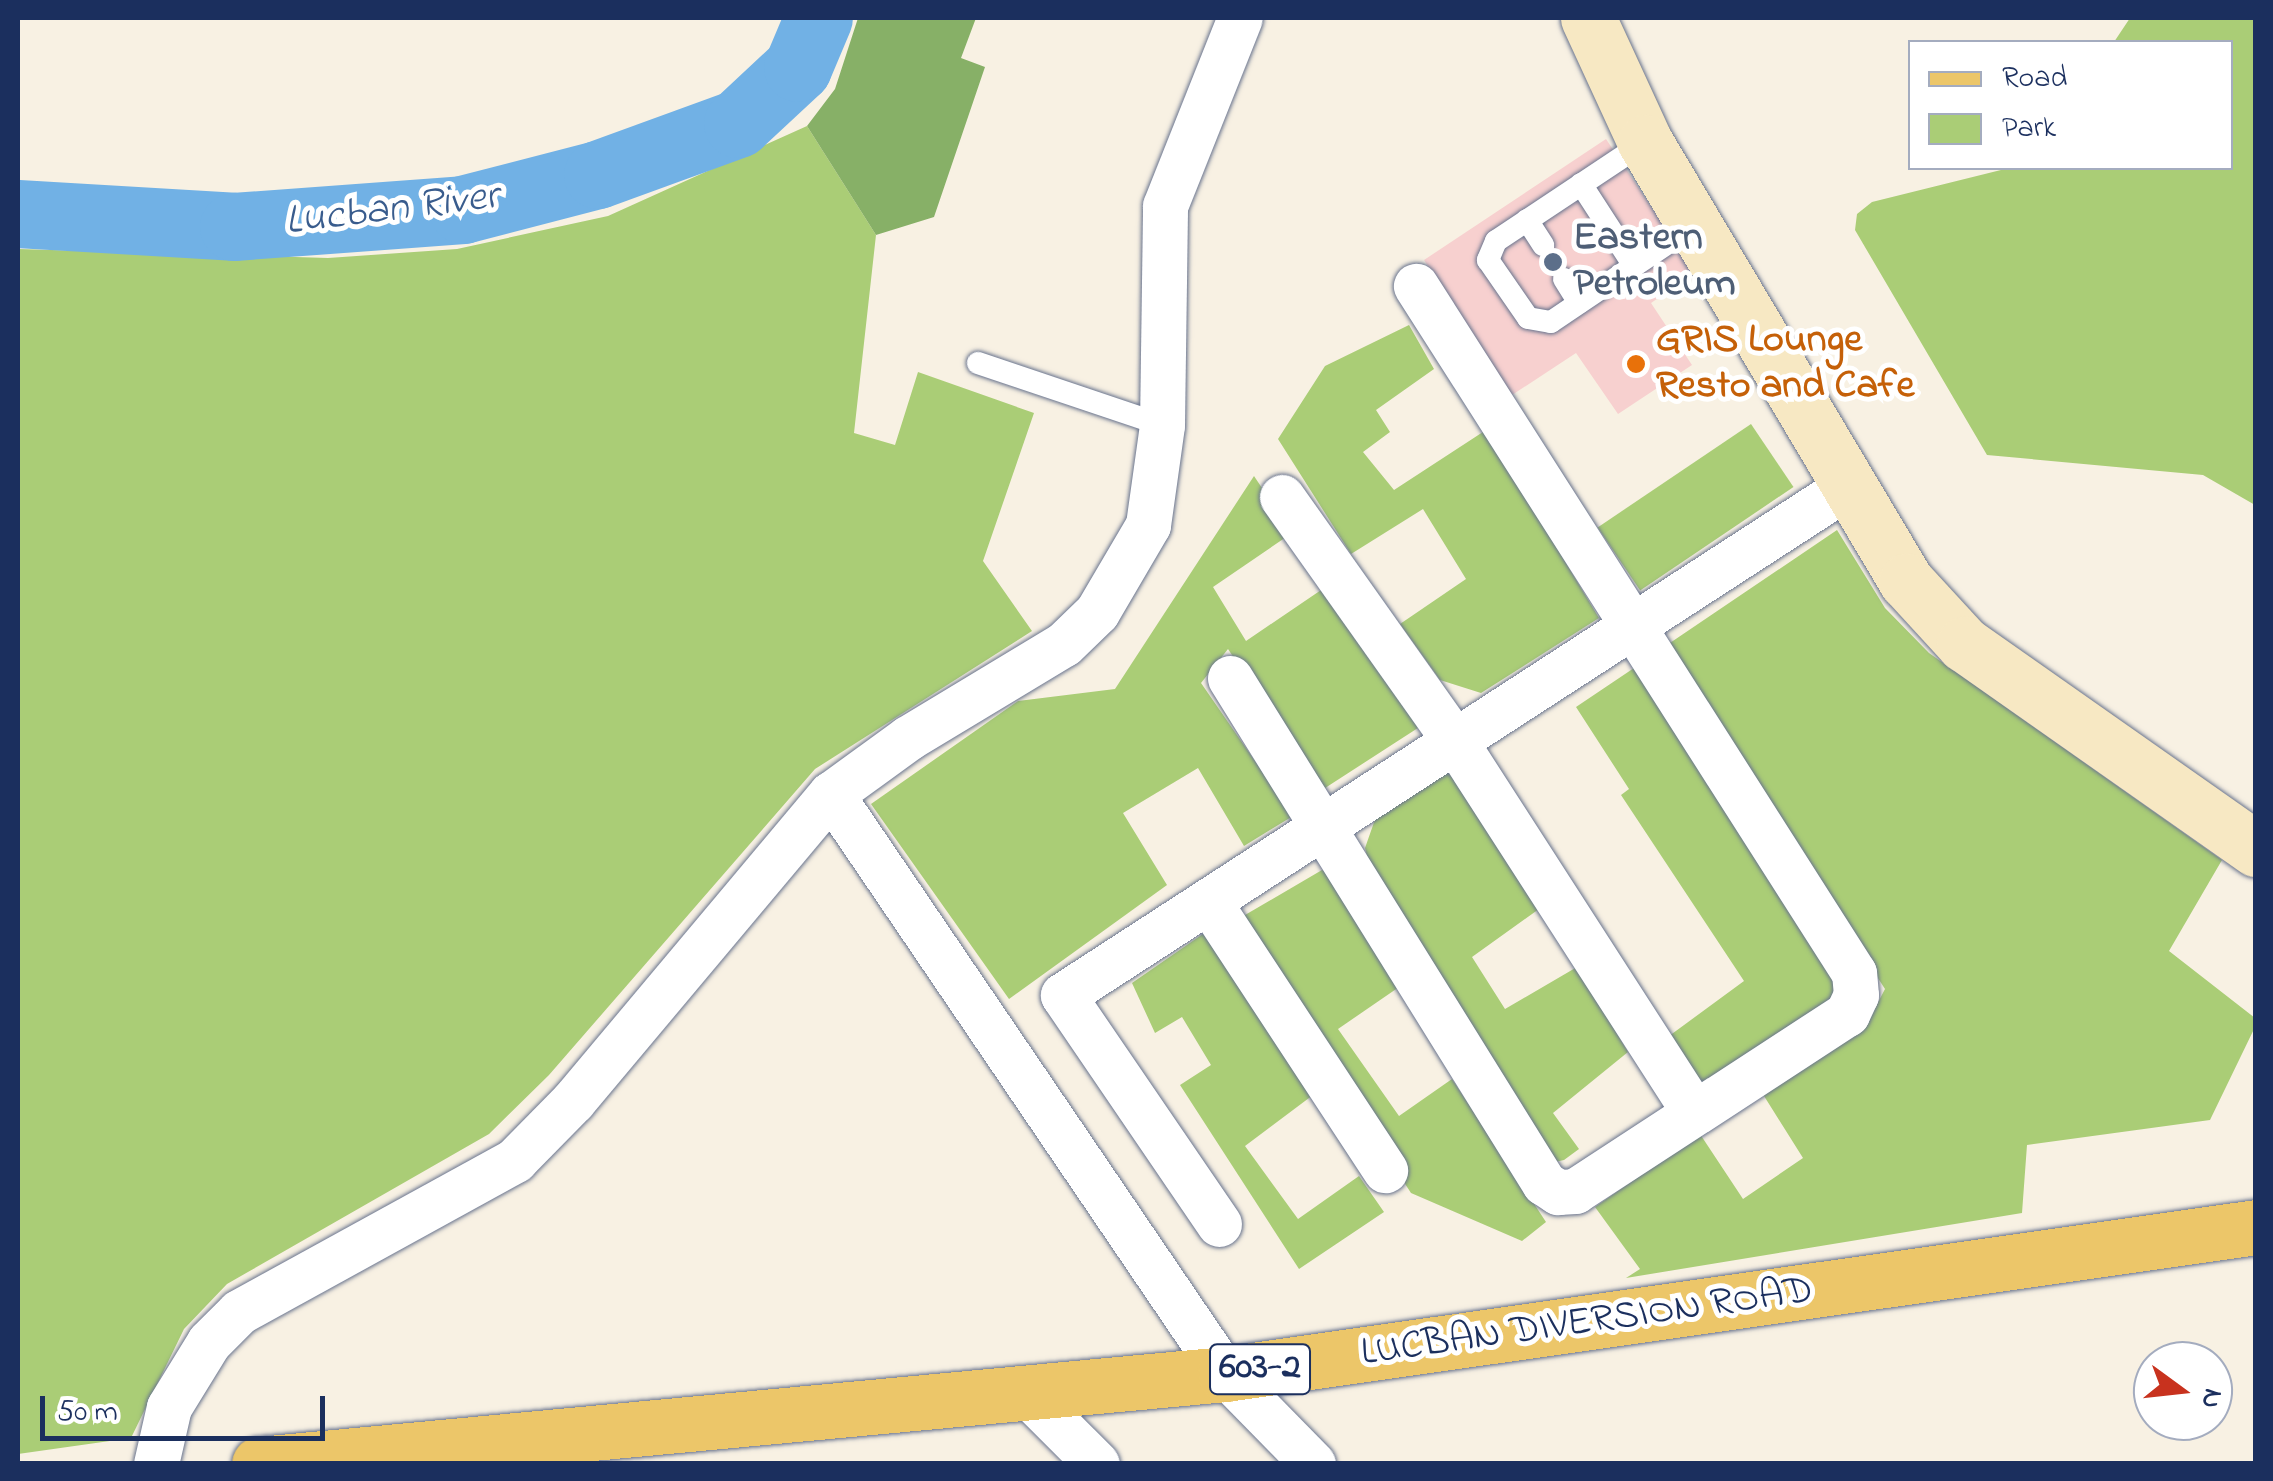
<!DOCTYPE html>
<style>
body{margin:0}
#map{position:relative;width:2273px;height:1481px;overflow:hidden;background:#f8f1e3;font-family:"Indie Flower",sans-serif}
div>[style]{position:absolute}
[style*='--x']{left:calc(var(--x)*1px);top:calc(var(--y)*1px);width:calc(var(--w)*1px);rotate:calc(var(--a)*1deg)}
.built>*{inset:0;background:#f7d0cf}
.green>*{inset:0;background:#aacd76;transform-origin:0 0}
.forest>*{inset:0;background:#87b067}
.river>*{height:68px;margin:-34px;padding:0 34px;transform-origin:34px;border-radius:34px;background:#71b1e5}
.roads{filter:drop-shadow(0 0 2px #68738d) drop-shadow(0 0 2px #68738d)}
.service>*{height:22px;margin:-11px;padding:0 11px;transform-origin:11px;border-radius:11px;background:#fff}
.minor>*{height:45px;margin:-22.5px;padding:0 22.5px;transform-origin:22.5px;border-radius:22.5px;background:#fff}
.secondary>*{height:55px;margin:-27.5px;padding:0 27.5px;transform-origin:27.5px;border-radius:27.5px;background:#f7e8c3}
.primary>*{height:55px;margin:-27.5px;padding:0 27.5px;transform-origin:27.5px;border-radius:27.5px;background:#ecc669}
.dots>*{width:28px;height:28px;translate:-50% -50%;box-sizing:border-box;border:5px solid #fff;border-radius:50%}
span{translate:-50% -50%;white-space:nowrap;text-align:center;line-height:1.15;-webkit-text-stroke:10px #fff;paint-order:stroke}
.shield-label span{padding:2px 8px;background:#fff;border:2px solid;border-radius:8px;-webkit-text-stroke-width:0}
.shield-label{font-size:38px;color:#1b2f5e;font-weight:700}
.service-label{font-size:40px;color:#4e5e75;font-weight:700}
.left{translate:0 -50%;text-align:left}
.food-label{font-size:40px;color:#c56008;font-weight:700}
.street-label{font-size:40px;color:#1b2f5e}
.water-label{font-size:42px;color:#395c8d;font-style:italic}
.frame{position:absolute;inset:0;border:20px solid #1b2f5e;pointer-events:none}
.legend{position:absolute;left:1908px;top:40px;width:325px;height:130px;box-sizing:border-box;background:#fff;border:2px solid #a4acbf;margin:0;padding:12px 18px;list-style:none;font-size:30px;color:#1b2f5e}
.legend li{display:flex;align-items:center;gap:20px;height:50px}
.legend b{width:50px;border:2px solid #a4acbf}
.north{position:absolute;left:2133px;top:1341px;width:100px;height:100px;box-sizing:border-box;background:#fff;border:2px solid #a4acbf;border-radius:50%;rotate:105deg;font-size:28px;font-weight:700;line-height:40px;text-align:center;color:#1b2f5e}
.north::after{content:'';display:block;margin:auto;width:35px;height:45px;background:#c8321e;clip-path:polygon(50% 0,100% 100%,50% 72%,0 100%)}
.scale{position:absolute;left:40px;top:1396px;width:285px;height:45px;box-sizing:border-box;border:5px solid #1b2f5e;border-top:0;padding-left:12px;font-size:30px;line-height:35px;white-space:nowrap;color:#1b2f5e;-webkit-text-stroke:8px #fff;paint-order:stroke}
</style>
<div id="map">
<div class="built">
<div style="clip-path:polygon(1606px 139px,1695px 273px,1651px 303px,1692px 365px,1618px 414px,1576px 353px,1512px 395px,1424px 260px)"></div>
</div>
<div class="green">
<div style="clip-path:polygon(2130px 18px,2255px 18px,2255px 505px,2203px 475px,1987px 455px,1855px 230px,1857px 214px,1872px 202px,2009px 168px,2230px 168px,2230px 42px,2114px 42px)"></div>
<div style="clip-path:polygon(807px 126px,876px 235px,854px 433px,895px 445px,918px 372px,1034px 413px,983px 561px,1032px 631px,815px 769px,549px 1075px,489px 1134px,227px 1284px,184px 1329px,131px 1438px,18px 1454px,18px 249px,328px 258px,457px 249px,608px 216px)"></div>
<div style="clip-path:polygon(1409px 325px,1434px 369px,1376px 410px,1390px 432px,1363px 452px,1394px 490px,1486px 430px,1599px 618px,1481px 693px,1440px 680px,1400px 624px,1466px 579px,1423px 509px,1351px 554px,1278px 439px,1325px 366px)"></div>
<div style="left:1751px;top:424px;width:76px;height:185px;rotate:56deg"></div>
<div style="clip-path:polygon(1254px 476px,1292px 533px,1213px 587px,1246px 641px,1327px 586px,1421px 726px,1322px 790px,1228px 649px,1201px 683px,1293px 816px,1244px 846px,1198px 768px,1123px 813px,1167px 885px,1009px 999px,871px 804px,1018px 701px,1115px 689px)"></div>
<div style="clip-path:polygon(1837px 530px,1885px 608px,1929px 653px,2222px 860px,2169px 951px,2255px 1018px,2255px 1027px,2210px 1120px,2027px 1145px,2022px 1213px,1626px 1278px,1640px 1269px,1595px 1207px,1700px 1134px,1743px 1199px,1803px 1158px,1759px 1088px,1873px 1012px,1885px 989px,1664px 647px)"></div>
<div style="clip-path:polygon(1634px 668px,1840px 976px,1833px 1004px,1700px 1084px,1665px 1039px,1744px 981px,1621px 795px,1629px 789px,1576px 707px)"></div>
<div style="clip-path:polygon(1447px 767px,1539px 909px,1472px 957px,1505px 1009px,1577px 967px,1628px 1052px,1553px 1113px,1579px 1149px,1564px 1160px,1555px 1162px,1370px 868px,1365px 848px,1378px 811px)"></div>
<div style="clip-path:polygon(1322px 870px,1333px 874px,1402px 985px,1338px 1029px,1399px 1116px,1452px 1079px,1546px 1222px,1522px 1241px,1411px 1193px,1243px 935px,1245px 915px)"></div>
<div style="clip-path:polygon(1210px 929px,1313px 1095px,1245px 1146px,1298px 1219px,1359px 1176px,1384px 1212px,1299px 1269px,1180px 1085px,1211px 1065px,1182px 1017px,1155px 1033px,1132px 983px)"></div>
</div>
<div class="forest">
<div style="clip-path:polygon(858px 18px,976px 18px,961px 58px,985px 67px,934px 217px,876px 235px,807px 126px,835px 89px)"></div>
</div>
<div class="river">
<div style="--x:18;--y:214;--w:216;--a:3.4"></div>
<div style="--x:234;--y:227;--w:230;--a:-4.2"></div>
<div style="--x:463;--y:210;--w:139;--a:-14.5"></div>
<div style="--x:598;--y:175;--w:149;--a:-20"></div>
<div style="--x:738;--y:124;--w:82;--a:-43"></div>
<div style="--x:798;--y:68;--w:54;--a:-67.2"></div>
</div>
<div class="roads">
<div class="service">
<div style="--x:1645;--y:142;--w:179;--a:146.4"></div>
<div style="--x:1496;--y:241;--w:21;--a:113"></div>
<div style="--x:1488;--y:260;--w:70;--a:55.4"></div>
<div style="--x:1528;--y:318;--w:23;--a:10"></div>
<div style="--x:1551;--y:322;--w:170;--a:-34"></div>
<div style="--x:1581;--y:184;--w:98;--a:57.1"></div>
<div style="--x:1527;--y:220;--w:30;--a:57"></div>
<div style="--x:1564;--y:279;--w:28;--a:58"></div>
<div style="--x:978;--y:363;--w:194;--a:18.6"></div>
</div>
<div class="minor">
<div style="--x:1282;--y:497;--w:299;--a:54.7"></div>
<div style="--x:1455;--y:741;--w:441;--a:57.2"></div>
<div style="--x:1230;--y:678;--w:595;--a:58.13"></div>
<div style="--x:1544;--y:1183;--w:17;--a:33"></div>
<div style="--x:1558;--y:1192;--w:17;--a:-3"></div>
<div style="--x:1575;--y:1191;--w:325;--a:-33.1"></div>
<div style="--x:1847;--y:1014;--w:21;--a:-65"></div>
<div style="--x:1856;--y:995;--w:22;--a:-95"></div>
<div style="--x:1854;--y:973;--w:815;--a:-122.52"></div>
<div style="--x:831;--y:794;--w:701;--a:55.81"></div>
<div style="--x:1225;--y:1374;--w:126;--a:45.6"></div>
<div style="--x:1209;--y:902;--w:321;--a:56.7"></div>
<div style="--x:1219;--y:1224;--w:277;--a:-124.3"></div>
<div style="--x:1063;--y:995;--w:932;--a:-32.96"></div>
<div style="--x:1024;--y:1391;--w:103;--a:45"></div>
<div style="--x:156;--y:1464;--w:58;--a:-77.2"></div>
<div style="--x:169;--y:1407;--w:76;--a:-58.4"></div>
<div style="--x:209;--y:1342;--w:42;--a:-45"></div>
<div style="--x:239;--y:1312;--w:315;--a:-28.8"></div>
<div style="--x:515;--y:1160;--w:83;--a:-45.5"></div>
<div style="--x:573;--y:1101;--w:401;--a:-50"></div>
<div style="--x:831;--y:794;--w:95;--a:-36"></div>
<div style="--x:908;--y:738;--w:182;--a:-31.1"></div>
<div style="--x:1064;--y:644;--w:46;--a:-44.1"></div>
<div style="--x:1097;--y:612;--w:101;--a:-59.6"></div>
<div style="--x:1148;--y:525;--w:101;--a:-82"></div>
<div style="--x:1162;--y:425;--w:219;--a:-89.2"></div>
<div style="--x:1165;--y:206;--w:202;--a:-68.3"></div>
</div>
<div class="secondary">
<div style="--x:1588;--y:18;--w:136;--a:65.3"></div>
<div style="--x:1645;--y:142;--w:511;--a:59.27"></div>
<div style="--x:1906;--y:581;--w:86;--a:47.4"></div>
<div style="--x:1964;--y:644;--w:357;--a:35.1"></div>
</div>
<div class="primary">
<div style="--x:259;--y:1464;--w:970;--a:-5.32"></div>
<div style="--x:1225;--y:1374;--w:1041;--a:-8.11"></div>
</div>
</div>
<div class="dots">
<div style="left:1553px;top:262px;background:#5c6f8a"></div>
<div style="left:1636px;top:364px;background:#e8710a"></div>
</div>
<div class="shield-label">
<span style="left:1260px;top:1369px">603-2</span>
</div>
<div class="service-label">
<span class="left" style="left:1573px;top:262px">Eastern<br>Petroleum</span>
</div>
<div class="food-label">
<span class="left" style="left:1656px;top:364px">GRIS Lounge<br>Resto and Cafe</span>
</div>
<div class="street-label">
<span style="left:1587px;top:1323px;rotate:-8deg">LUCBAN DIVERSION ROAD</span>
</div>
<div class="water-label">
<span style="left:392px;top:210px;rotate:-7deg">Lucban River</span>
</div>
<div class="frame"></div>
<ul class="legend">
<li><b style="height:12px;background:#ecc669"></b>Road</li>
<li><b style="height:28px;background:#aacd76"></b>Park</li>
</ul>
<div class="north">N</div>
<div class="scale">50 m</div>
</div>
